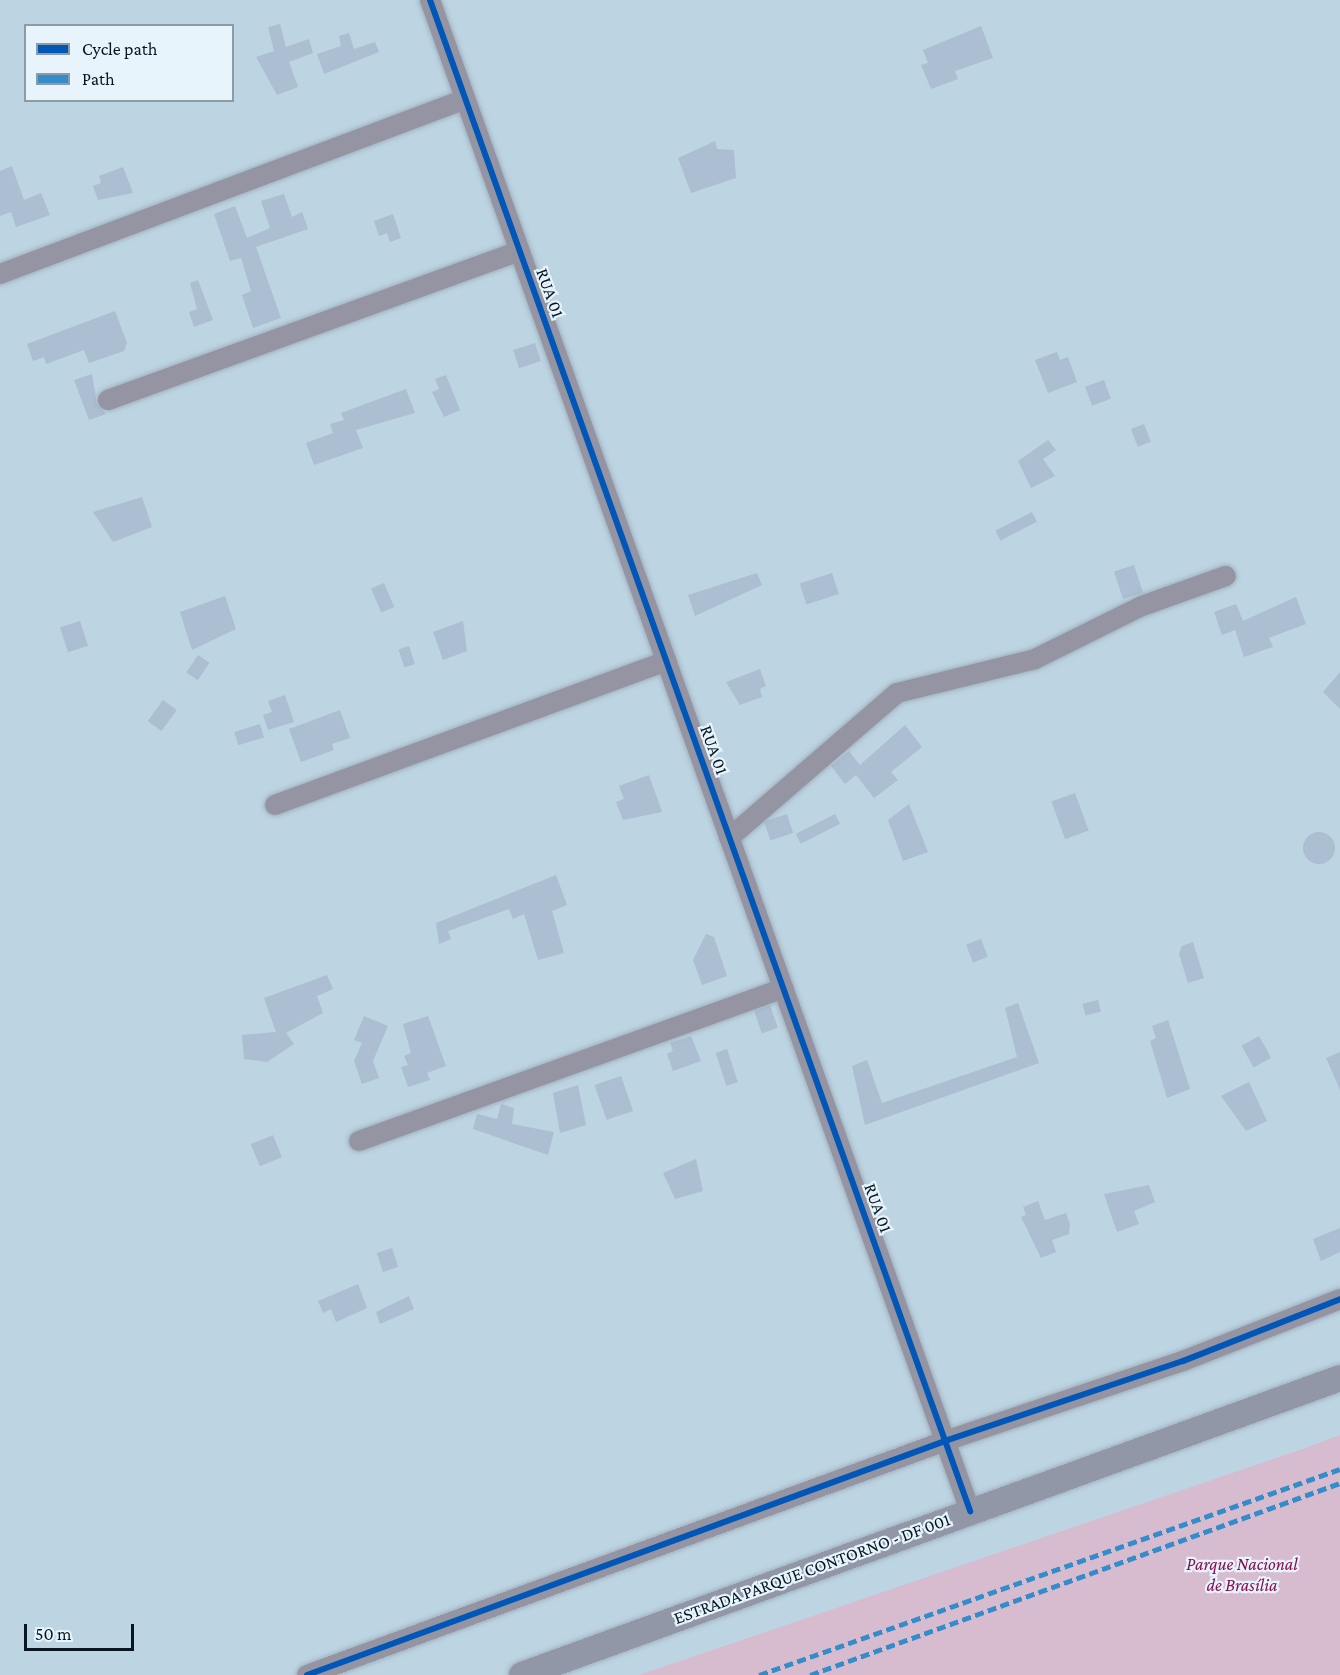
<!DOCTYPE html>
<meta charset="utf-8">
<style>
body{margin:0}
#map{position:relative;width:1340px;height:1675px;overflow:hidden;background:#bdd4e3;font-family:"Crimson Pro",serif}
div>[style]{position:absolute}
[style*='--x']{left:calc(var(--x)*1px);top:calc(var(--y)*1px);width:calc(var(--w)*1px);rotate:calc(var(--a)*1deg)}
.green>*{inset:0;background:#d7bbcf}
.building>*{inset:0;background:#abbed2;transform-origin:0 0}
.round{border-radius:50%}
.roads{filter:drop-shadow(0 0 2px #a0b1bd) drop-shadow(0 0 2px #a0b1bd)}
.minor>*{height:20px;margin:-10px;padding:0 10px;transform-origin:10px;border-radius:10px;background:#9494a2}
.major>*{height:26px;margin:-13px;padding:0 13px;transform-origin:13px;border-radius:13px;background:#9297a8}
.quiet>*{height:4.5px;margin-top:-2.25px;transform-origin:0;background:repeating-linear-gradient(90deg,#348cca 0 9px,transparent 0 13.5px)}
.cycleway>*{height:6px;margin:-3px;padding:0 3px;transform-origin:3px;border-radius:3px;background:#0057b8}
span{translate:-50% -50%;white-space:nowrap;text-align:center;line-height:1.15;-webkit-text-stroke:4.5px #e7f4fc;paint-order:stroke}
.street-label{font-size:18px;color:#071620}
.park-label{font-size:18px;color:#8c0b4f;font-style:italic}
.legend{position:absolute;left:24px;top:24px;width:210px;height:78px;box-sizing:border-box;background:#e7f4fc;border:2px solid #8d9ba4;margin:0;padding:8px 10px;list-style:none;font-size:18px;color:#071620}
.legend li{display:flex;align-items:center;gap:12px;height:30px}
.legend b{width:30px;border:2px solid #8d9ba4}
.scale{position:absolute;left:24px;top:1624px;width:110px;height:27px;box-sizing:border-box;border:3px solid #071620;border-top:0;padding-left:8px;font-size:18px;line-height:21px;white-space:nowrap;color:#071620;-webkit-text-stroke:4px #e7f4fc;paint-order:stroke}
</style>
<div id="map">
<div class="green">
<div style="clip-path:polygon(1340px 1435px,1340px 1675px,639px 1675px,1300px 1450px)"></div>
</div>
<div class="building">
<div style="clip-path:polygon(280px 24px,286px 47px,309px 39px,313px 53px,289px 62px,298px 87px,277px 95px,256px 57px,274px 51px,268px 27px)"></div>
<div style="clip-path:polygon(981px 26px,993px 58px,955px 71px,958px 79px,931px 89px,921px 65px,928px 63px,923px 50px)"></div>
<div style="clip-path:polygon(349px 33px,354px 49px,375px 42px,379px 52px,324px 74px,317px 54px,341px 46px,339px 36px)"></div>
<div style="clip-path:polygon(715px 141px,717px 149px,734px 150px,736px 178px,691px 193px,678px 158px)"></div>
<div style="clip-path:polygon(12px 166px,24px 200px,41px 193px,50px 215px,16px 227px,11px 212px,0 216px,0 171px)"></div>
<div style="clip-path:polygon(123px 167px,133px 193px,98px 200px,93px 186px,101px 183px,99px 176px)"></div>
<div style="clip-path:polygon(284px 194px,292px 217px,302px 212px,308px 229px,256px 247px,281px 318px,253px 328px,242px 295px,251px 291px,241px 258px,230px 261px,214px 214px,235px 206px,247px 238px,270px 228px,261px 201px)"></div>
<div style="clip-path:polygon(393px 214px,401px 238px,390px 242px,387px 233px,379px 236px,374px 221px)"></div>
<div style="clip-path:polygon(198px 280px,213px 320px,194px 327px,189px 312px,197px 309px,190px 283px)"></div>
<div style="clip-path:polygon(115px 311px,127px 343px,124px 351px,89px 363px,84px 350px,46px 364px,44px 357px,33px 361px,27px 344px)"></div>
<div style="left:535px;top:343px;width:19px;height:23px;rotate:72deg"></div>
<div style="clip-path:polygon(1057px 352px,1060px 360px,1068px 357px,1077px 382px,1048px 393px,1035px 360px)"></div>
<div style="clip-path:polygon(92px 374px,97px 404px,106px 414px,89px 420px,74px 380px)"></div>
<div style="clip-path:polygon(446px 375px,460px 410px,444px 417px,432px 392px,439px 389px,435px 379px)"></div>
<div style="left:1104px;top:380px;width:20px;height:20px;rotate:70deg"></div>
<div style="clip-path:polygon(406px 389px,415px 413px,356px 430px,363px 448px,314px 465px,306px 443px,333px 433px,330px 424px,344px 420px,341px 413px)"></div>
<div style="left:1144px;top:424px;width:19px;height:14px;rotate:69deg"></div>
<div style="clip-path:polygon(1048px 440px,1056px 450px,1043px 459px,1055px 476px,1031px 488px,1018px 461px)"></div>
<div style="clip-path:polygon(142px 497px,152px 527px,113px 542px,93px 512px)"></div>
<div style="left:1032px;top:512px;width:11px;height:41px;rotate:63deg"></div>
<div style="left:1134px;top:565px;width:29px;height:21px;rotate:72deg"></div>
<div style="clip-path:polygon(757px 573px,762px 585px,695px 616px,688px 595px)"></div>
<div style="left:832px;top:573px;width:22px;height:34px;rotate:72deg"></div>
<div style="left:384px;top:583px;width:26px;height:14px;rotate:67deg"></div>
<div style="clip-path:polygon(225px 596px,236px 629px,192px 650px,180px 612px)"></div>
<div style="clip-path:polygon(1296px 597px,1306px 624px,1269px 638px,1273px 647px,1244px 657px,1235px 630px,1222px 635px,1214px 612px,1236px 604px,1243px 621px)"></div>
<div style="left:80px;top:621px;width:26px;height:21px;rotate:72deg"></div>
<div style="clip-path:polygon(463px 621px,467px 651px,443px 660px,433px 632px)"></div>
<div style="left:409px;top:646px;width:19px;height:11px;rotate:72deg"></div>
<div style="left:198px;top:655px;width:14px;height:21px;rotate:34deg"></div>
<div style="clip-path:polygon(760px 669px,766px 686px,760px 689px,762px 697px,740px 705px,726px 682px)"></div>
<div style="clip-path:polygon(1340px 672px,1340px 709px,1323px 692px)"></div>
<div style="clip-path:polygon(285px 695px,294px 722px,268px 730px,263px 715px,272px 712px,268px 701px)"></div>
<div style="left:163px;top:700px;width:17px;height:26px;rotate:36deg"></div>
<div style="clip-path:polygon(340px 710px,350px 738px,332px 744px,334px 750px,301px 762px,289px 729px)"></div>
<div style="left:260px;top:724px;width:14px;height:27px;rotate:73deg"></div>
<div style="clip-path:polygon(905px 725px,922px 747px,891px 772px,898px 780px,874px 798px,856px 775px,845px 784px,831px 766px,849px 751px,860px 765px)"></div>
<div style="clip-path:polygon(649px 775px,662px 812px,623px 820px,616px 802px,624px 799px,619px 786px)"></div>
<div style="left:1075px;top:793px;width:40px;height:25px;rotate:70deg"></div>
<div style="clip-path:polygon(909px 804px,928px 852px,903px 861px,888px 820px)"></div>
<div style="left:787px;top:814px;width:20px;height:24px;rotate:72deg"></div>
<div style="left:835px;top:814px;width:11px;height:44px;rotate:63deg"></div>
<div class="round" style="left:1303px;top:832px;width:32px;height:32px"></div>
<div style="clip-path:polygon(556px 875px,567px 905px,552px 911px,564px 953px,538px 960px,524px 914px,513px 919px,509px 909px,448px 931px,451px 939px,439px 944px,436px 923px)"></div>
<div style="clip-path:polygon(706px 934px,714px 937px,727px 976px,702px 985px,693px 960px)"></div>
<div style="left:981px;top:939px;width:19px;height:16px;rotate:69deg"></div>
<div style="clip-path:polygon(1193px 942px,1204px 978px,1188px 983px,1179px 954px,1182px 946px)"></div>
<div style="clip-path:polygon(327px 975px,333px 989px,317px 996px,323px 1013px,286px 1033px,294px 1044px,267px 1062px,244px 1059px,242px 1035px,276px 1032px,264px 998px)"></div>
<div style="left:1098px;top:1000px;width:12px;height:16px;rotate:76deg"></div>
<div style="clip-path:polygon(1018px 1003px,1039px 1063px,865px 1125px,852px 1066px,867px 1060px,882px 1103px,1017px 1057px,1005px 1008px)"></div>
<div style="left:770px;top:1005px;width:24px;height:17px;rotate:71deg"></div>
<div style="clip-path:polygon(364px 1016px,388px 1026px,373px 1061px,379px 1078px,362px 1084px,354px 1061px,362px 1043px,354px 1040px)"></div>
<div style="clip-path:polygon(428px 1016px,446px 1066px,427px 1073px,430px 1080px,408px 1087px,401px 1067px,408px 1065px,404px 1056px,411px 1053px,403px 1024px)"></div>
<div style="clip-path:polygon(1168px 1020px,1190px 1089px,1167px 1098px,1150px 1041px,1156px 1038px,1152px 1026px)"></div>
<div style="clip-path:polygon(691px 1036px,701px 1061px,673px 1071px,667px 1054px,673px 1051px,670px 1043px)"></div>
<div style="left:1259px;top:1036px;width:25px;height:20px;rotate:61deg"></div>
<div style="left:727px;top:1049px;width:35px;height:12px;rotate:72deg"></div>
<div style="clip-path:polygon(1340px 1052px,1340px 1090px,1326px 1058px)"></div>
<div style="left:621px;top:1076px;width:37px;height:28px;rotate:71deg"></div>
<div style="clip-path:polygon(1249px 1082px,1267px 1121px,1246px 1131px,1221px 1096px)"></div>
<div style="clip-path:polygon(578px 1085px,586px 1125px,560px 1133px,553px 1093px)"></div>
<div style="clip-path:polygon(501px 1104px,514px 1108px,512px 1124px,554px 1132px,548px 1155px,473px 1129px,477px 1114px,497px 1119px)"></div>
<div style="left:273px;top:1135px;width:24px;height:24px;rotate:68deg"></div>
<div style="clip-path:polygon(696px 1159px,703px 1191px,675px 1199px,663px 1173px)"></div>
<div style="clip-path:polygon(1149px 1185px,1155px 1202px,1134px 1211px,1139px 1224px,1117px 1232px,1104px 1194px)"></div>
<div style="clip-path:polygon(1038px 1201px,1045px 1220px,1066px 1213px,1070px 1224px,1069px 1234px,1052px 1240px,1056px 1252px,1041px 1258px,1021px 1217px,1026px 1215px,1023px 1207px)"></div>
<div style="clip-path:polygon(1340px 1228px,1340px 1252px,1321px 1261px,1313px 1239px)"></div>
<div style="left:392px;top:1248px;width:20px;height:16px;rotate:72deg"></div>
<div style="clip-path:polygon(358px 1284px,367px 1308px,336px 1322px,331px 1309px,323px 1313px,318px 1301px)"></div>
<div style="clip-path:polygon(409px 1296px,414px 1309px,380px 1324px,376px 1312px)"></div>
</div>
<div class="roads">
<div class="minor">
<div style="--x:430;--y:0;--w:1605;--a:70.33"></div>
<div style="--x:0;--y:274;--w:497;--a:-20.6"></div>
<div style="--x:108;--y:400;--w:437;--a:-19.9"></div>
<div style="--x:275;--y:805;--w:417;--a:-20.2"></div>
<div style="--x:729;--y:838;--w:222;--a:-40.8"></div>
<div style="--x:897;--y:693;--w:142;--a:-13.8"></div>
<div style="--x:1035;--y:659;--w:119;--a:-26.4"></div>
<div style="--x:1142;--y:606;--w:89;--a:-19.7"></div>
<div style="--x:359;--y:1141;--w:451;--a:-19.8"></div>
<div style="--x:307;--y:1675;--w:680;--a:-20.14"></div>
<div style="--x:945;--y:1441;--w:251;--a:-18.6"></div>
<div style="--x:1183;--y:1361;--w:169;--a:-21.5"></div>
</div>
<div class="major">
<div style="--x:522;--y:1675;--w:870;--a:-19.95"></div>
</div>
</div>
<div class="quiet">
<div style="--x:759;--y:1675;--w:616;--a:-19.52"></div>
<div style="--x:810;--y:1675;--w:564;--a:-19.91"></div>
</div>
<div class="cycleway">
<div style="--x:430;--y:0;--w:1605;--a:70.33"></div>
<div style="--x:307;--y:1675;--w:680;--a:-20.14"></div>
<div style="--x:945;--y:1441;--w:251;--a:-18.6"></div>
<div style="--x:1183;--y:1361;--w:169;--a:-21.5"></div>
</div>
<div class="street-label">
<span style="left:550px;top:293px;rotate:70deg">RUA 01</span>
<span style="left:714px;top:750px;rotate:70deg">RUA 01</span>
<span style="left:878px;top:1208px;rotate:70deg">RUA 01</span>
<span style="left:812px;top:1569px;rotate:-20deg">ESTRADA PARQUE CONTORNO - DF 001</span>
</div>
<div class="park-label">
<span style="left:1242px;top:1575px">Parque Nacional<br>de Brasília</span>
</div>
<ul class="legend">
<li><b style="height:8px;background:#0057b8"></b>Cycle path</li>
<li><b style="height:8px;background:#348cca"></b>Path</li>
</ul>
<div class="scale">50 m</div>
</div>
